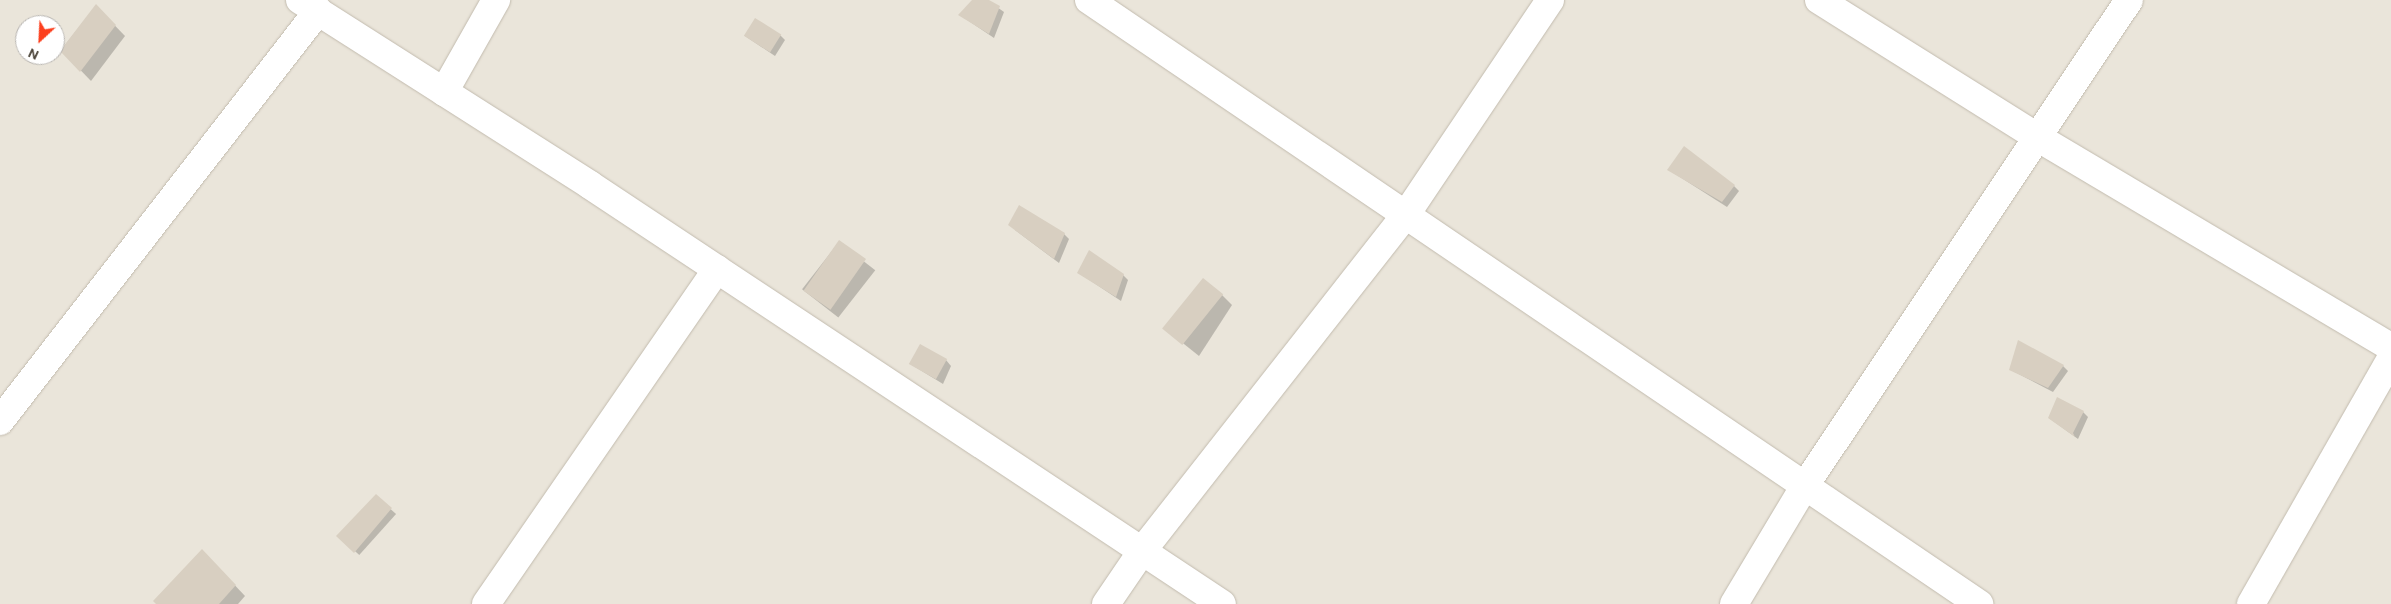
<!DOCTYPE html>
<style>
body{margin:0}
#map{position:relative;width:2391px;height:604px;overflow:hidden;background:#f6f3ec;font-family:Overpass,sans-serif}
div>[style]{position:absolute}
[style*='--x']{left:calc(var(--x)*1px);top:calc(var(--y)*1px);width:calc(var(--w)*1px);rotate:calc(var(--a)*1deg)}
.residential>*{inset:0;background:#eae5da}
.shadow>*{inset:0;background:#0003;transform-origin:0 0}
.building>*{inset:0;background:#d8cfc1;transform-origin:0 0}
.roads{filter:drop-shadow(0 0 1px #c2bbae) drop-shadow(0 0 1px #c2bbae)}
.minor>*{height:28px;margin:-14px;padding:0 14px;transform-origin:14px;border-radius:14px;background:#fff}
span{translate:-50% -50%;white-space:nowrap;text-align:center;line-height:1.15;-webkit-text-stroke:4.5px #fff;paint-order:stroke}
.north{position:absolute;left:15px;top:15px;width:50px;height:50px;box-sizing:border-box;background:#fff;border:1px solid #b7b4b0;border-radius:50%;rotate:205deg;font-size:14px;font-weight:700;line-height:20px;text-align:center;color:#4b4439}
.north::after{content:'';display:block;margin:auto;width:18px;height:22px;background:#fc3f1d;clip-path:polygon(50% 0,100% 100%,50% 72%,0 100%)}
</style>
<div id="map">
<div class="residential">
<div style="clip-path:polygon(evenodd,0 0,2391px 0,2391px 604px,0 604px,0 0,25px 25px,55px 25px,55px 55px,25px 55px,25px 25px)"></div>
</div>
<div class="shadow">
<div style="clip-path:polygon(974px 0,987px 0,1004px 12px,994px 38px,960px 15px)"></div>
<div style="clip-path:polygon(96px 6px,125px 36px,91px 81px,61px 50px)"></div>
<div style="clip-path:polygon(780px 35px,785px 40px,775px 56px,745px 36px)"></div>
<div style="clip-path:polygon(1669px 170px,1734px 186px,1739px 191px,1727px 207px)"></div>
<div style="clip-path:polygon(1015px 230px,1064px 234px,1069px 239px,1059px 263px)"></div>
<div style="left:839px;top:242px;width:46px;height:60px;rotate:38deg"></div>
<div style="clip-path:polygon(1079px 273px,1123px 275px,1128px 280px,1121px 301px)"></div>
<div style="clip-path:polygon(1222px 295px,1232px 305px,1199px 356px,1169px 332px)"></div>
<div style="clip-path:polygon(946px 360px,951px 366px,943px 384px,912px 365px)"></div>
<div style="clip-path:polygon(2063px 366px,2068px 371px,2053px 392px,2011px 370px)"></div>
<div style="clip-path:polygon(2083px 412px,2088px 417px,2078px 439px,2049px 418px)"></div>
<div style="left:376px;top:496px;width:27px;height:55px;rotate:42deg"></div>
<div style="clip-path:polygon(212px 561px,245px 596px,238px 604px,157px 604px)"></div>
</div>
<div class="building">
<div style="clip-path:polygon(972px 0,989px 0,1000px 6px,989px 34px,958px 15px)"></div>
<div style="clip-path:polygon(96px 4px,116px 25px,80px 72px,60px 51px)"></div>
<div style="left:755px;top:18px;width:31px;height:21px;rotate:32deg"></div>
<div style="clip-path:polygon(1684px 146px,1735px 185px,1722px 202px,1667px 170px)"></div>
<div style="clip-path:polygon(1019px 205px,1065px 233px,1054px 259px,1008px 225px)"></div>
<div style="left:839px;top:240px;width:33px;height:62px;rotate:35deg"></div>
<div style="clip-path:polygon(1089px 250px,1124px 274px,1116px 297px,1077px 273px)"></div>
<div style="left:1203px;top:278px;width:26px;height:65px;rotate:39deg"></div>
<div style="clip-path:polygon(2018px 340px,2064px 365px,2048px 388px,2009px 370px)"></div>
<div style="left:920px;top:344px;width:31px;height:23px;rotate:29deg"></div>
<div style="clip-path:polygon(2057px 397px,2084px 411px,2073px 433px,2075px 437px,2048px 418px)"></div>
<div style="clip-path:polygon(376px 494px,392px 508px,354px 553px,336px 536px)"></div>
<div style="clip-path:polygon(202px 549px,236px 585px,219px 604px,156px 604px,153px 601px)"></div>
</div>
<div class="roads">
<div class="minor">
<div style="--x:300;--y:0;--w:344;--a:32.5"></div>
<div style="--x:590;--y:185;--w:758;--a:33.54"></div>
<div style="--x:1089;--y:0;--w:1076;--a:34.16"></div>
<div style="--x:1819;--y:0;--w:257;--a:32.1"></div>
<div style="--x:2037;--y:137;--w:412;--a:30.7"></div>
<div style="--x:444;--y:92;--w:106;--a:-60.5"></div>
<div style="--x:0;--y:421;--w:519;--a:-52.2"></div>
<div style="--x:486;--y:604;--w:407;--a:-55.4"></div>
<div style="--x:1106;--y:604;--w:64;--a:-55.8"></div>
<div style="--x:1142;--y:551;--w:426;--a:-51.9"></div>
<div style="--x:1405;--y:216;--w:260;--a:-56.1"></div>
<div style="--x:1734;--y:604;--w:136;--a:-59.1"></div>
<div style="--x:1804;--y:487;--w:585;--a:-56.28"></div>
<div style="--x:2251;--y:604;--w:282;--a:-60.3"></div>
</div>
</div>
<div class="north">N</div>
</div>
